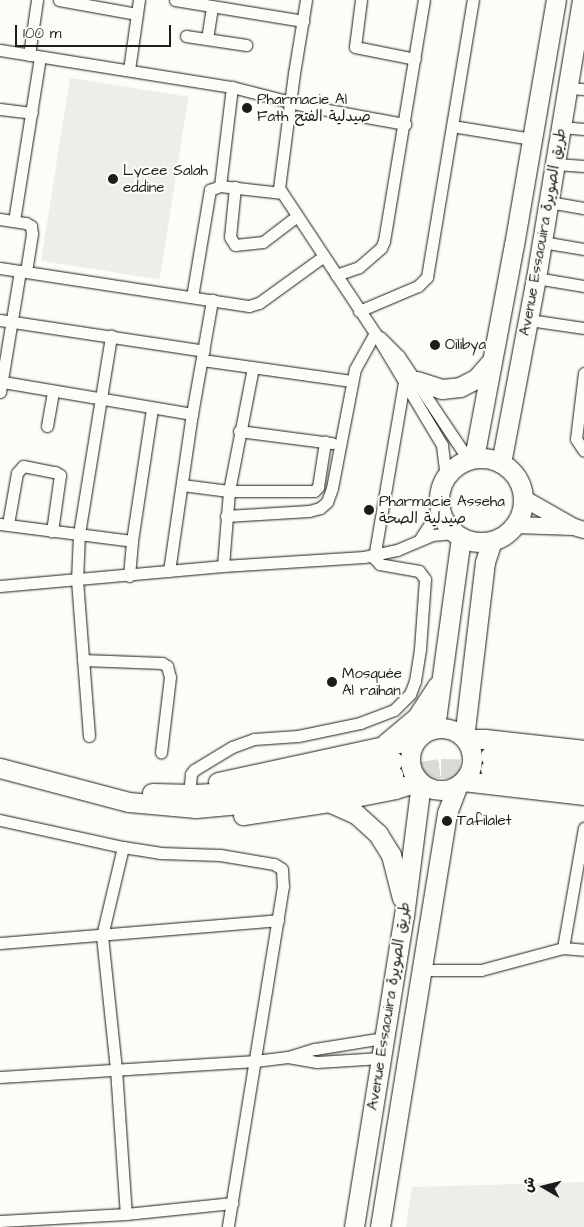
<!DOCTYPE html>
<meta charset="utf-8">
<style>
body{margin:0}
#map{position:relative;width:584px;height:1227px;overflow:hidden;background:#fdfcf7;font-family:"Architects Daughter","Playpen Sans Arabic",sans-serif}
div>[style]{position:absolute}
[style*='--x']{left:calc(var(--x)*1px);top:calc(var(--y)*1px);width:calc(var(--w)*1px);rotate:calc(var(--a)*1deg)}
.built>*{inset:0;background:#eeede9;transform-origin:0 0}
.primary-tunnel>*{height:19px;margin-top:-9.5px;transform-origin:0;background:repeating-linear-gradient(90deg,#dbdad6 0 19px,transparent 0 28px)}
.roads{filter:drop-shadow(0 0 1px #1c1c1c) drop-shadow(0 0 1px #1c1c1c)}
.street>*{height:11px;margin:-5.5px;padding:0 5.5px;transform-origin:5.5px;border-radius:5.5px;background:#fdfcf7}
.secondary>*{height:16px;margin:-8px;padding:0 8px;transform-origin:8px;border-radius:8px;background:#fdfcf7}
.primary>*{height:19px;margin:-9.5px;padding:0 9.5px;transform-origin:9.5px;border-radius:9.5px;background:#fdfcf7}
.primary>.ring{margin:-9.5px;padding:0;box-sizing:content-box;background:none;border:19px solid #fdfcf7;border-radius:50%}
.dots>*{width:14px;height:14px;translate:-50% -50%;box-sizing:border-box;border:2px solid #fdfcf7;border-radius:50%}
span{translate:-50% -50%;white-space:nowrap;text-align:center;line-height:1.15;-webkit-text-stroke:4px #fdfcf7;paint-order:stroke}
.poi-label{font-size:15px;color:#1c1c1c}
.left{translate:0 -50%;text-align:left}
.street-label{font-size:15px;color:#1c1c1c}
.north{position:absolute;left:519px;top:1162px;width:50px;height:50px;-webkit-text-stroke:4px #fdfcf7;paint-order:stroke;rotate:278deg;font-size:14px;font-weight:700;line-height:20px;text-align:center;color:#1c1c1c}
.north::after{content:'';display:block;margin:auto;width:18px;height:22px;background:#1c1c1c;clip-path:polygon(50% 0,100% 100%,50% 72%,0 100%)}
.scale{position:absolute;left:15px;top:25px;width:156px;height:22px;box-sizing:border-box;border:2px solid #1c1c1c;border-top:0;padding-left:6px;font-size:15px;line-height:18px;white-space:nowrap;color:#1c1c1c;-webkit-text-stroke:4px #fdfcf7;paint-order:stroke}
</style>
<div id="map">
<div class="built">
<div style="left:70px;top:78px;width:120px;height:185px;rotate:9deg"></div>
<div style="clip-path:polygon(584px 1182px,584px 1227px,406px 1227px,412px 1187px)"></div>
</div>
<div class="primary-tunnel">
<div style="--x:393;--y:775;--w:49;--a:-8.3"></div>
<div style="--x:441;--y:768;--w:49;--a:1.2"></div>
</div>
<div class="roads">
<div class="street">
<div style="--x:59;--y:0;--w:79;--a:10.2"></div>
<div style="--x:175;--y:0;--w:130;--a:9.3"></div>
<div style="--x:306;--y:0;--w:74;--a:99.3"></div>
<div style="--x:294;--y:73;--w:116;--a:97.4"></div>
<div style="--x:279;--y:188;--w:174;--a:56.5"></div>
<div style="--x:375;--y:333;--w:131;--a:59.1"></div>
<div style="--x:442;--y:445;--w:32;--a:83"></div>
<div style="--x:361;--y:0;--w:47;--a:97.3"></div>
<div style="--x:355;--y:47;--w:61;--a:11.3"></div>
<div style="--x:186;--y:36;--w:61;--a:8.5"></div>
<div style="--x:207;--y:39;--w:33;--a:-81"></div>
<div style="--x:0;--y:50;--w:235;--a:9.1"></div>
<div style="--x:232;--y:87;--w:76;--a:14.4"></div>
<div style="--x:306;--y:106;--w:101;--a:10.3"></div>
<div style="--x:29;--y:55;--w:56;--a:-81.7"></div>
<div style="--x:129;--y:70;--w:71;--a:-81.9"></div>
<div style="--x:568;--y:88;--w:16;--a:4"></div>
<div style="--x:0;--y:109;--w:32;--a:7"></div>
<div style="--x:452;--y:126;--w:81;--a:9.2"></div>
<div style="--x:561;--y:127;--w:23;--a:5"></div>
<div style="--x:555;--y:164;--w:29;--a:4"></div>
<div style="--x:220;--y:186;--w:100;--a:-83.1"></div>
<div style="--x:235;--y:187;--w:50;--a:95.7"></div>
<div style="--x:230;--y:237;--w:9;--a:58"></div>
<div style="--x:235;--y:245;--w:28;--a:-6"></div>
<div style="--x:263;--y:242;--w:43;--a:-37.4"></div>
<div style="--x:549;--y:202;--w:36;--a:10"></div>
<div style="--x:0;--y:219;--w:26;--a:9"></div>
<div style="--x:26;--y:223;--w:6;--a:31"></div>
<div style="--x:31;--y:226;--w:8;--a:83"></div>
<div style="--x:32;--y:234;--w:37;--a:99"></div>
<div style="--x:14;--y:221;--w:166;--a:-81"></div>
<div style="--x:542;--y:242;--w:43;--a:9.5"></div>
<div style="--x:0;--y:268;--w:252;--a:8.7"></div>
<div style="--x:249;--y:306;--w:10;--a:-17"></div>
<div style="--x:259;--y:303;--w:80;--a:-35.9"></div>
<div style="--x:336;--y:275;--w:24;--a:-19"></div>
<div style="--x:359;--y:267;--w:29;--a:-41"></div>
<div style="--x:381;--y:248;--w:8;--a:-67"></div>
<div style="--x:384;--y:241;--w:244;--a:-80.6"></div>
<div style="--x:536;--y:278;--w:49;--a:9.5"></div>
<div style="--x:192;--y:297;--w:109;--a:-80.5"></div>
<div style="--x:210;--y:190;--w:11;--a:-22"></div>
<div style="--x:220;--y:186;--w:61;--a:6.5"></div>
<div style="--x:359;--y:311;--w:64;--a:-23"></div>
<div style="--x:418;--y:286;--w:13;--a:-45"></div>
<div style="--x:427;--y:277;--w:281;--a:-80.6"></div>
<div style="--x:0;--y:320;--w:206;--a:8.6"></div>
<div style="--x:529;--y:320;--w:56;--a:8.3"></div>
<div style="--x:380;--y:337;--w:27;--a:45"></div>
<div style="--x:399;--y:356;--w:113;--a:56.2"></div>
<div style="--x:462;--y:450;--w:13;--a:42"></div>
<div style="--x:202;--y:360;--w:151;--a:8"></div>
<div style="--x:584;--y:373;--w:66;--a:96.9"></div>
<div style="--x:576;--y:439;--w:14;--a:56"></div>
<div style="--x:3;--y:382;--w:192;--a:9.6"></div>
<div style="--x:0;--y:392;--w:123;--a:-80.6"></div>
<div style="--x:47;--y:426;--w:36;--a:-80"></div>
<div style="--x:239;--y:431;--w:94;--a:7.4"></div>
<div style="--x:182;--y:485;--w:47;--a:7.3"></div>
<div style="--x:229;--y:491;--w:85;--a:0"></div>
<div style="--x:314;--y:491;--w:6;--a:-45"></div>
<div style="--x:318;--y:487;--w:46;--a:-81.2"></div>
<div style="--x:226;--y:516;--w:83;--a:-3.4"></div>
<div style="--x:309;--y:511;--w:11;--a:-15"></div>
<div style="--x:320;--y:508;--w:9;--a:-41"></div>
<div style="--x:327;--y:502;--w:15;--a:-70"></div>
<div style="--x:332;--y:488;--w:121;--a:-79.1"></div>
<div style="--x:355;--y:369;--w:41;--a:-60.9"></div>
<div style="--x:0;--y:524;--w:133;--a:7.3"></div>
<div style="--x:8;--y:524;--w:52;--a:-80"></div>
<div style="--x:17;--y:473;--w:9;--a:-49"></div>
<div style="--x:23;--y:466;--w:33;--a:11"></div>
<div style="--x:55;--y:472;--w:6;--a:31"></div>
<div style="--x:60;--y:475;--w:57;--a:98.1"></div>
<div style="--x:420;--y:539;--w:37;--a:-57"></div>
<div style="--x:223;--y:566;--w:75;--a:-85.4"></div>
<div style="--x:229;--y:491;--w:126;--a:-79"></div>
<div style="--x:169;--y:571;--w:159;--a:-81.7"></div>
<div style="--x:192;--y:414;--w:116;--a:-80"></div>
<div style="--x:129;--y:576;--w:35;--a:-85"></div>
<div style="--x:132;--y:541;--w:134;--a:-81.4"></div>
<div style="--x:0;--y:586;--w:224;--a:-5.1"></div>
<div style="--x:223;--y:566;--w:141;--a:-3.7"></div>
<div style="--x:364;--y:557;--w:34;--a:-12"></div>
<div style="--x:397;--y:550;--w:38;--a:-23"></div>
<div style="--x:432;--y:535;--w:22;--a:-5"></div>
<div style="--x:83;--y:660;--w:79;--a:2.2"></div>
<div style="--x:162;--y:663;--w:6;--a:31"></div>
<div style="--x:167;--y:666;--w:11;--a:75"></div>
<div style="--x:170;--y:677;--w:76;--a:96.8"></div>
<div style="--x:89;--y:736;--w:156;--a:-94.4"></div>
<div style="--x:77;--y:580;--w:46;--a:-87.5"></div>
<div style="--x:79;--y:534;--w:201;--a:-80.8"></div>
<div style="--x:190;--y:785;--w:11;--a:-85"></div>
<div style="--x:191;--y:774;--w:5;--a:-53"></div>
<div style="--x:194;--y:770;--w:44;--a:-31.2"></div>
<div style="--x:232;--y:747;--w:23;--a:-20"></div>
<div style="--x:254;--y:739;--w:44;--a:-3.9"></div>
<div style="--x:298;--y:736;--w:63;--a:-11.8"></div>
<div style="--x:360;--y:723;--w:36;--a:-21"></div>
<div style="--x:394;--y:710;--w:23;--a:-45"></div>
<div style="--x:410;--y:694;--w:14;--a:-69"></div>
<div style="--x:415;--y:681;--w:32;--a:-81"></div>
<div style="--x:420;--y:649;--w:70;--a:-85.9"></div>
<div style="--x:425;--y:579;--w:10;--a:-127"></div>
<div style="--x:419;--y:571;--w:40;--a:-170"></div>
<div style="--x:380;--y:564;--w:8;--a:-135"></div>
<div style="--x:374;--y:558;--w:178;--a:-80.3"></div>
<div style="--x:0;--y:820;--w:126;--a:12.4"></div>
<div style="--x:123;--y:847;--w:37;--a:9"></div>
<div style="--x:160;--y:853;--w:60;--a:1.9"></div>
<div style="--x:220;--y:855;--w:55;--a:9.5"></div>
<div style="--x:274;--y:864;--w:9;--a:32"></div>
<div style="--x:282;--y:869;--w:17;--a:87"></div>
<div style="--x:283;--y:886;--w:345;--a:99.2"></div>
<div style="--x:123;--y:847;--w:91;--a:103.3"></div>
<div style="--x:102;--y:936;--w:134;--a:84"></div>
<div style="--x:116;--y:1069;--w:145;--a:86.1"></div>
<div style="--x:0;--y:943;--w:279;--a:-4.7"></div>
<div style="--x:563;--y:948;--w:122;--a:-80.1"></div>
<div style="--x:422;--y:970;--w:59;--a:0"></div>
<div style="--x:481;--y:970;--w:85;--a:-15"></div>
<div style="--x:563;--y:948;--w:21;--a:5"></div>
<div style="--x:288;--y:1057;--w:29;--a:10"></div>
<div style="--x:317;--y:1062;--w:64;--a:-3.6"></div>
<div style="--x:0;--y:1077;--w:256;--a:-3.6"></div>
<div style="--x:255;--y:1061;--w:33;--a:-7"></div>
<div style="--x:288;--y:1057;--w:28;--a:-17"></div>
<div style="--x:315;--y:1049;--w:70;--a:-9.1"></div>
<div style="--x:0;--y:1221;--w:126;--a:-3.2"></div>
<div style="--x:126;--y:1214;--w:107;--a:-5.9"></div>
</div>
<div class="secondary">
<div style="--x:523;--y:498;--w:56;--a:29.7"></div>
<div style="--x:516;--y:525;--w:58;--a:2"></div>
<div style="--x:574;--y:527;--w:10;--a:17"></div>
</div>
<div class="primary">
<div style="--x:417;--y:381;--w:26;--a:18"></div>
<div style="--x:442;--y:389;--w:18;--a:-6"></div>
<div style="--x:460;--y:387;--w:18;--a:-27"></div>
<div style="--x:476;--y:379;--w:23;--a:-49"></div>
<div class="ring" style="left:439px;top:458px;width:65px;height:65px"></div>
<div style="--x:474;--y:458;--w:217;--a:-79.4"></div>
<div style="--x:514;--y:245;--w:249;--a:-80.3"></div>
<div style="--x:501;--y:463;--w:188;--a:-79.3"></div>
<div style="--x:536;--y:278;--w:282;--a:-80.6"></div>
<div class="ring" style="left:410px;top:728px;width:43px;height:43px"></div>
<div style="--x:432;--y:729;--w:10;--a:-66"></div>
<div style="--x:436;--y:720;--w:184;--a:-82.2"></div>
<div style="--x:464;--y:738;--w:177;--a:-83.2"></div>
<div style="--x:485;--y:562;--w:22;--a:-72"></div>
<div style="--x:465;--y:739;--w:20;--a:0"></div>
<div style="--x:485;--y:739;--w:100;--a:6.3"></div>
<div style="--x:386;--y:743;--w:40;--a:-40"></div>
<div style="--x:417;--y:717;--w:37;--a:-57"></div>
<div style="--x:490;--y:756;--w:95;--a:6.1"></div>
<div style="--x:0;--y:768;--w:133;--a:14.8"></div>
<div style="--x:129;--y:802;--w:67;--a:5.1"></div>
<div style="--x:196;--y:808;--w:55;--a:-5.2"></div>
<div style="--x:251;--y:803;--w:145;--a:-11.2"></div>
<div style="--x:490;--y:769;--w:95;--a:6.7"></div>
<div style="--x:463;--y:781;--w:122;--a:6.6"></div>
<div style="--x:218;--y:782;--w:204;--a:-12.2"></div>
<div style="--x:152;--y:793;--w:42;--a:1.4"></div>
<div style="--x:194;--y:794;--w:33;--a:-3"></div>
<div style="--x:227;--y:792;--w:169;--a:-10.6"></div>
<div style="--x:329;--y:802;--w:30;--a:24"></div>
<div style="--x:356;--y:814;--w:30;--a:42"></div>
<div style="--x:378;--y:834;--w:25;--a:58"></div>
<div style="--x:391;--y:855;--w:44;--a:75.7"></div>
<div style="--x:243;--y:815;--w:87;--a:-8.6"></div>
<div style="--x:329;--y:802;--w:67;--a:-11.1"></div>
<div style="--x:395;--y:789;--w:24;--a:-17"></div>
<div style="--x:354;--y:1227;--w:315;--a:-80.9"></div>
<div style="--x:404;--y:916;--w:133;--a:-82.7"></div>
<div style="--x:380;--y:1227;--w:419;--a:-80.8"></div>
<div style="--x:447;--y:813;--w:28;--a:-69"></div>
</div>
</div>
<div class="dots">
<div style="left:247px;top:108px;background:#1c1c1c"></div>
<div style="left:113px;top:179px;background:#1c1c1c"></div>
<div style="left:435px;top:345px;background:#1c1c1c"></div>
<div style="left:369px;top:510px;background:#1c1c1c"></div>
<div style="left:332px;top:682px;background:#1c1c1c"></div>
<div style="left:447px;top:821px;background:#1c1c1c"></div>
</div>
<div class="poi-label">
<span class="left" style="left:257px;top:108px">Pharmacie Al<br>Fath صيدلية الفتح</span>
<span class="left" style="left:123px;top:179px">Lycee Salah<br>eddine</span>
<span class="left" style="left:445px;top:345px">Oilibya</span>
<span class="left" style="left:379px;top:510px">Pharmacie Asseha<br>صيدلية الصحة</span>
<span class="left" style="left:342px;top:682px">Mosquée<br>Al raihan</span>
<span class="left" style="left:457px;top:821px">Tafilalet</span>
</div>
<div class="street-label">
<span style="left:543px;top:232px;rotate:-80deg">Avenue Essaouira طريق الصويرة</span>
<span style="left:389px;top:1006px;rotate:-81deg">Avenue Essaouira طريق الصويرة</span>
</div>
<div class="north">ش</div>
<div class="scale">100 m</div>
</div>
